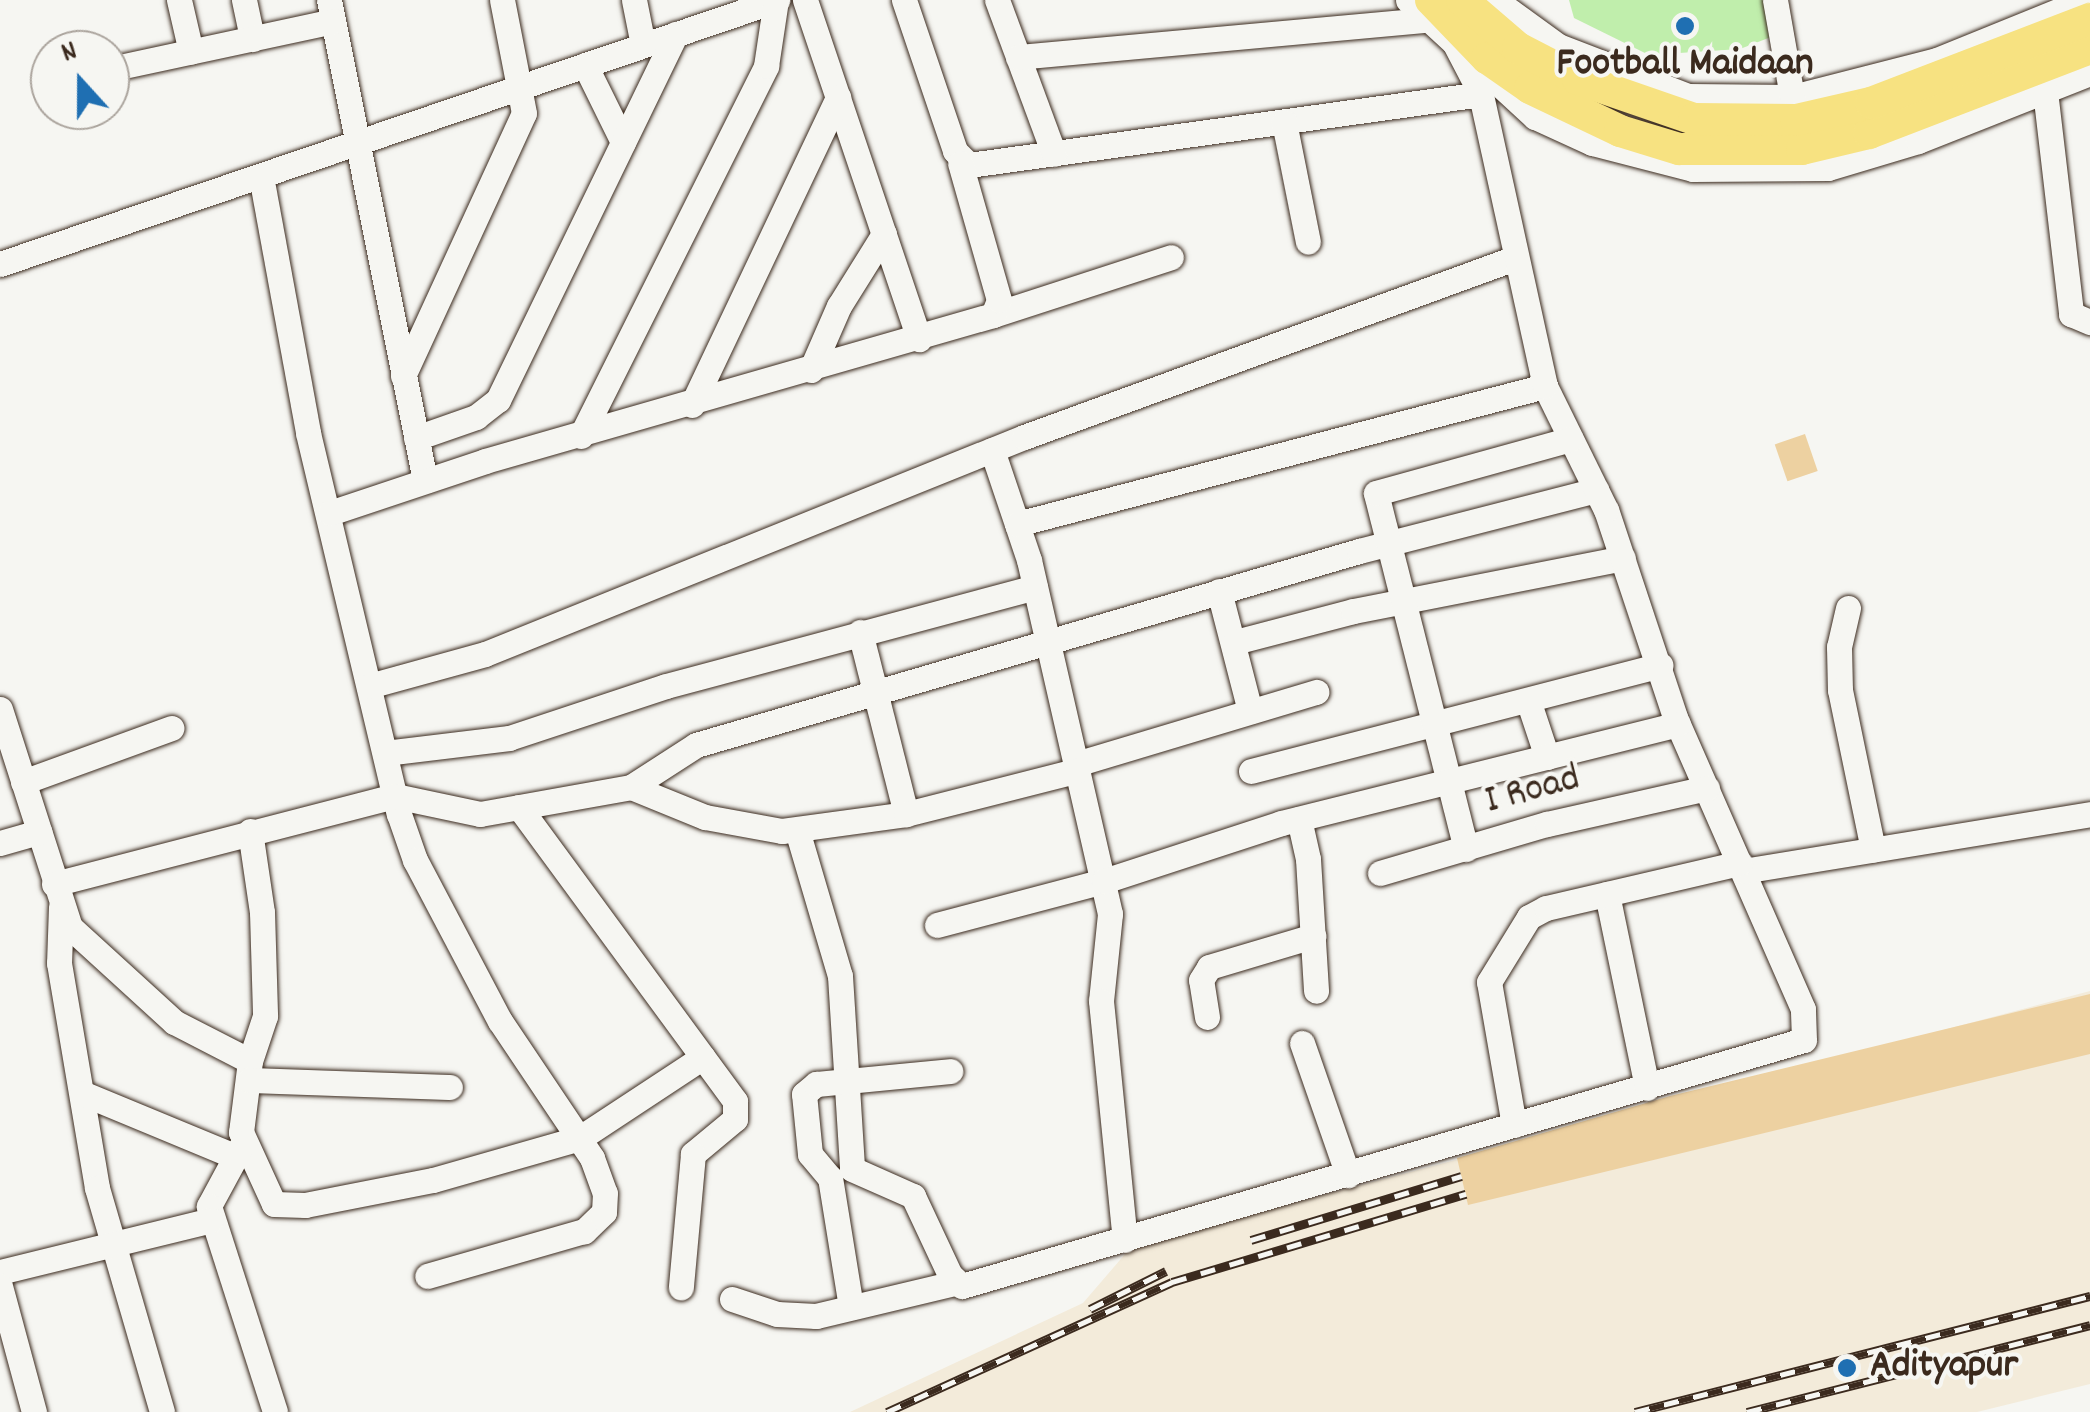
<!DOCTYPE html>
<style>
body{margin:0}
#map{position:relative;width:2090px;height:1412px;overflow:hidden;background:#f6f6f2;font-family:Dekko,sans-serif}
div>[style]{position:absolute}
[style*='--x']{left:calc(var(--x)*1px);top:calc(var(--y)*1px);width:calc(var(--w)*1px);rotate:calc(var(--a)*1deg)}
.built>*{inset:0;background:#f3ebda}
.green>*{inset:0;background:#c0eeac}
.building>*{inset:0;background:#edd1a1;transform-origin:0 0}
.roads{filter:drop-shadow(0 0 2px #3b2a1e) drop-shadow(0 0 2px #3b2a1e)}
.minor>*{height:25px;margin:-12.5px;padding:0 12.5px;transform-origin:12.5px;border-radius:12.5px;background:#f6f6f2}
.major>*{height:32px;margin:-16px;padding:0 16px;transform-origin:16px;border-radius:16px;background:#f7e281}
.rail>*{height:9px;margin-top:-4.5px;transform-origin:0;background:repeating-linear-gradient(90deg,#f6f6f2 0 15px,#3b2a1e 0 30px);box-sizing:border-box;border-block:2px solid #3b2a1e}
.dots>*{width:28px;height:28px;translate:-50% -50%;box-sizing:border-box;border:5px solid #f6f6f2;border-radius:50%}
span{translate:-50% -50%;white-space:nowrap;text-align:center;line-height:1.15;-webkit-text-stroke:8px #f6f6f2;paint-order:stroke}
.poi-label{font-size:40px;color:#3b2a1e;font-weight:700}
.left{translate:0 -50%;text-align:left}
.street-label{font-size:40px;color:#3b2a1e}
.north{position:absolute;left:30px;top:30px;width:100px;height:100px;box-sizing:border-box;background:#f6f6f2;border:2px solid #aba49d;border-radius:50%;rotate:339deg;font-size:28px;font-weight:700;line-height:40px;text-align:center;color:#3b2a1e}
.north::after{content:'';display:block;margin:auto;width:35px;height:45px;background:#1f6fb2;clip-path:polygon(50% 0,100% 100%,50% 72%,0 100%)}
</style>
<div id="map">
<div class="built">
<div style="clip-path:polygon(2090px 991px,2090px 1384px,1977px 1412px,850px 1412px,1083px 1303px,1132px 1246px)"></div>
</div>
<div class="green">
<div style="clip-path:polygon(1569px 0,1775px 0,1781px 33px,1740px 49px,1649px 55px,1574px 18px)"></div>
</div>
<div class="building">
<div style="left:1805px;top:434px;width:39px;height:32px;rotate:71deg"></div>
<div style="clip-path:polygon(2090px 994px,2090px 1054px,1468px 1205px,1457px 1158px,1670px 1096px)"></div>
</div>
<div class="roads">
<div class="minor">
<div style="--x:179;--y:0;--w:53;--a:77"></div>
<div style="--x:244;--y:0;--w:40;--a:78"></div>
<div style="--x:329;--y:0;--w:490;--a:78.7"></div>
<div style="--x:634;--y:0;--w:46;--a:78.7"></div>
<div style="--x:805;--y:0;--w:358;--a:71.4"></div>
<div style="--x:904;--y:0;--w:159;--a:71.3"></div>
<div style="--x:955;--y:151;--w:20;--a:45"></div>
<div style="--x:969;--y:165;--w:517;--a:-7.89"></div>
<div style="--x:997;--y:0;--w:164;--a:69.7"></div>
<div style="--x:1408;--y:0;--w:173;--a:42.7"></div>
<div style="--x:1535;--y:117;--w:63;--a:24.5"></div>
<div style="--x:1592;--y:143;--w:104;--a:14.4"></div>
<div style="--x:1693;--y:169;--w:135;--a:-0.4"></div>
<div style="--x:1828;--y:168;--w:94;--a:-16.7"></div>
<div style="--x:1918;--y:141;--w:185;--a:-21.6"></div>
<div style="--x:1495;--y:0;--w:78;--a:36.1"></div>
<div style="--x:1558;--y:46;--w:139;--a:21"></div>
<div style="--x:1688;--y:96;--w:104;--a:0.6"></div>
<div style="--x:1792;--y:97;--w:150;--a:-14.3"></div>
<div style="--x:1937;--y:60;--w:160;--a:-22.1"></div>
<div style="--x:1775;--y:0;--w:115;--a:80"></div>
<div style="--x:1018;--y:57;--w:411;--a:-5.2"></div>
<div style="--x:585;--y:65;--w:86;--a:63.7"></div>
<div style="--x:110;--y:69;--w:228;--a:-12.1"></div>
<div style="--x:2045;--y:91;--w:225;--a:83.3"></div>
<div style="--x:2071;--y:314;--w:21;--a:23"></div>
<div style="--x:1284;--y:122;--w:122;--a:78.7"></div>
<div style="--x:261;--y:176;--w:261;--a:79.6"></div>
<div style="--x:308;--y:433;--w:392;--a:76.6"></div>
<div style="--x:399;--y:814;--w:49;--a:70.8"></div>
<div style="--x:415;--y:860;--w:182;--a:62.2"></div>
<div style="--x:500;--y:1021;--w:165;--a:56.1"></div>
<div style="--x:592;--y:1158;--w:37;--a:70"></div>
<div style="--x:605;--y:1193;--w:19;--a:93"></div>
<div style="--x:604;--y:1212;--w:28;--a:136"></div>
<div style="--x:584;--y:1231;--w:163;--a:164"></div>
<div style="--x:0;--y:264;--w:821;--a:-18.77"></div>
<div style="--x:993;--y:315;--w:187;--a:-18"></div>
<div style="--x:811;--y:370;--w:70;--a:-66.4"></div>
<div style="--x:839;--y:306;--w:85;--a:-58"></div>
<div style="--x:403;--y:376;--w:289;--a:-65.3"></div>
<div style="--x:524;--y:113;--w:115;--a:-101"></div>
<div style="--x:692;--y:405;--w:341;--a:-64.6"></div>
<div style="--x:581;--y:436;--w:414;--a:-63.4"></div>
<div style="--x:766;--y:66;--w:67;--a:-81.4"></div>
<div style="--x:416;--y:438;--w:64;--a:-19.3"></div>
<div style="--x:476;--y:417;--w:28;--a:-38"></div>
<div style="--x:498;--y:400;--w:407;--a:-64.1"></div>
<div style="--x:992;--y:450;--w:116;--a:71.4"></div>
<div style="--x:1029;--y:560;--w:363;--a:77.1"></div>
<div style="--x:1110;--y:914;--w:87;--a:95.9"></div>
<div style="--x:1101;--y:1001;--w:240;--a:84.3"></div>
<div style="--x:330;--y:513;--w:163;--a:-18.5"></div>
<div style="--x:485;--y:461;--w:529;--a:-16.03"></div>
<div style="--x:993;--y:315;--w:16;--a:-68"></div>
<div style="--x:999;--y:300;--w:142;--a:-105.9"></div>
<div style="--x:1017;--y:524;--w:546;--a:-14.65"></div>
<div style="--x:1219;--y:591;--w:124;--a:75.5"></div>
<div style="--x:1848;--y:608;--w:40;--a:103"></div>
<div style="--x:1839;--y:647;--w:43;--a:88.7"></div>
<div style="--x:1840;--y:690;--w:163;--a:78.3"></div>
<div style="--x:860;--y:632;--w:188;--a:75.8"></div>
<div style="--x:1235;--y:642;--w:122;--a:-14.7"></div>
<div style="--x:1353;--y:611;--w:275;--a:-11.1"></div>
<div style="--x:369;--y:686;--w:120;--a:-15.4"></div>
<div style="--x:485;--y:654;--w:581;--a:-21.93"></div>
<div style="--x:1024;--y:437;--w:523;--a:-20.03"></div>
<div style="--x:1529;--y:703;--w:57;--a:71.6"></div>
<div style="--x:0;--y:709;--w:229;--a:72.2"></div>
<div style="--x:70;--y:927;--w:141;--a:42.4"></div>
<div style="--x:174;--y:1022;--w:85;--a:27.2"></div>
<div style="--x:250;--y:1061;--w:72;--a:97.2"></div>
<div style="--x:241;--y:1132;--w:79;--a:65.4"></div>
<div style="--x:274;--y:1204;--w:31;--a:2"></div>
<div style="--x:305;--y:1205;--w:130;--a:-11.1"></div>
<div style="--x:433;--y:1180;--w:153;--a:-15.9"></div>
<div style="--x:580;--y:1138;--w:147;--a:-33.4"></div>
<div style="--x:385;--y:753;--w:125;--a:-6.9"></div>
<div style="--x:509;--y:738;--w:165;--a:-18.3"></div>
<div style="--x:666;--y:686;--w:382;--a:-15"></div>
<div style="--x:1076;--y:764;--w:251;--a:-16.7"></div>
<div style="--x:1251;--y:771;--w:423;--a:-14.5"></div>
<div style="--x:23;--y:782;--w:158;--a:-20"></div>
<div style="--x:631;--y:787;--w:77;--a:-32.9"></div>
<div style="--x:696;--y:745;--w:691;--a:-16.31"></div>
<div style="--x:1359;--y:551;--w:245;--a:-14.4"></div>
<div style="--x:519;--y:807;--w:365;--a:53.7"></div>
<div style="--x:735;--y:1101;--w:18;--a:90"></div>
<div style="--x:735;--y:1119;--w:55;--a:140.2"></div>
<div style="--x:693;--y:1154;--w:134;--a:95.2"></div>
<div style="--x:1299;--y:819;--w:41;--a:77.3"></div>
<div style="--x:1308;--y:859;--w:132;--a:86.5"></div>
<div style="--x:797;--y:830;--w:152;--a:73.6"></div>
<div style="--x:840;--y:976;--w:193;--a:86.4"></div>
<div style="--x:852;--y:1169;--w:67;--a:23.9"></div>
<div style="--x:913;--y:1196;--w:87;--a:64.9"></div>
<div style="--x:950;--y:1275;--w:16;--a:43"></div>
<div style="--x:962;--y:1286;--w:877;--a:-16.29"></div>
<div style="--x:1804;--y:1040;--w:31;--a:-92"></div>
<div style="--x:1803;--y:1009;--w:319;--a:-113.7"></div>
<div style="--x:1675;--y:717;--w:218;--a:-108.4"></div>
<div style="--x:1606;--y:510;--w:138;--a:-116.2"></div>
<div style="--x:1545;--y:386;--w:299;--a:-102.4"></div>
<div style="--x:1481;--y:94;--w:80;--a:-117.5"></div>
<div style="--x:250;--y:831;--w:82;--a:81.6"></div>
<div style="--x:262;--y:912;--w:104;--a:88.3"></div>
<div style="--x:265;--y:1016;--w:47;--a:108.4"></div>
<div style="--x:0;--y:843;--w:41;--a:-15.8"></div>
<div style="--x:1466;--y:849;--w:367;--a:-104.2"></div>
<div style="--x:1376;--y:493;--w:202;--a:-15.5"></div>
<div style="--x:1743;--y:871;--w:352;--a:-9.3"></div>
<div style="--x:1380;--y:873;--w:174;--a:-16.4"></div>
<div style="--x:1547;--y:824;--w:164;--a:-12.7"></div>
<div style="--x:54;--y:884;--w:352;--a:-14.5"></div>
<div style="--x:395;--y:796;--w:87;--a:12"></div>
<div style="--x:480;--y:814;--w:153;--a:-10.1"></div>
<div style="--x:631;--y:787;--w:80;--a:22.1"></div>
<div style="--x:705;--y:817;--w:78;--a:10.3"></div>
<div style="--x:782;--y:831;--w:125;--a:-7.8"></div>
<div style="--x:906;--y:814;--w:178;--a:-14.3"></div>
<div style="--x:1607;--y:894;--w:198;--a:78.3"></div>
<div style="--x:61;--y:907;--w:56;--a:92"></div>
<div style="--x:59;--y:963;--w:228;--a:80.4"></div>
<div style="--x:97;--y:1188;--w:233;--a:73.8"></div>
<div style="--x:937;--y:925;--w:173;--a:-14.8"></div>
<div style="--x:1104;--y:881;--w:186;--a:-18.1"></div>
<div style="--x:1281;--y:823;--w:409;--a:-14"></div>
<div style="--x:1207;--y:1017;--w:37;--a:-99"></div>
<div style="--x:1201;--y:980;--w:15;--a:-58"></div>
<div style="--x:1209;--y:967;--w:109;--a:-16.6"></div>
<div style="--x:1302;--y:1043;--w:140;--a:70.8"></div>
<div style="--x:249;--y:1080;--w:201;--a:2"></div>
<div style="--x:82;--y:1093;--w:165;--a:22.5"></div>
<div style="--x:1514;--y:1125;--w:145;--a:-99.9"></div>
<div style="--x:1489;--y:982;--w:76;--a:-58.4"></div>
<div style="--x:1529;--y:917;--w:19;--a:-28"></div>
<div style="--x:1546;--y:908;--w:199;--a:-13.1"></div>
<div style="--x:243;--y:1143;--w:72;--a:118.4"></div>
<div style="--x:209;--y:1206;--w:216;--a:72.2"></div>
<div style="--x:0;--y:1272;--w:217;--a:-13.8"></div>
<div style="--x:0;--y:1286;--w:131;--a:74.9"></div>
<div style="--x:732;--y:1299;--w:47;--a:18.4"></div>
<div style="--x:777;--y:1314;--w:39;--a:3"></div>
<div style="--x:816;--y:1316;--w:143;--a:-13.4"></div>
<div style="--x:851;--y:1307;--w:131;--a:-99.2"></div>
<div style="--x:830;--y:1178;--w:31;--a:-130"></div>
<div style="--x:810;--y:1154;--w:60;--a:-95.7"></div>
<div style="--x:804;--y:1094;--w:16;--a:-40"></div>
<div style="--x:816;--y:1084;--w:135;--a:-5.5"></div>
</div>
<div class="major">
<div style="--x:1431;--y:0;--w:81;--a:46"></div>
<div style="--x:1487;--y:58;--w:52;--a:34.9"></div>
<div style="--x:1530;--y:88;--w:100;--a:25.5"></div>
<div style="--x:1620;--y:131;--w:62;--a:17"></div>
<div style="--x:1679;--y:149;--w:123;--a:0"></div>
<div style="--x:1802;--y:149;--w:69;--a:-13.4"></div>
<div style="--x:1869;--y:133;--w:237;--a:-21"></div>
<div style="--x:1462;--y:0;--w:74;--a:40.6"></div>
<div style="--x:1518;--y:48;--w:68;--a:27.3"></div>
<div style="--x:1578;--y:79;--w:123;--a:19"></div>
<div style="--x:1694;--y:119;--w:102;--a:0.6"></div>
<div style="--x:1796;--y:120;--w:77;--a:-12.8"></div>
<div style="--x:1871;--y:103;--w:235;--a:-21"></div>
</div>
</div>
<div class="rail">
<div style="--x:1251;--y:1240;--w:220;--a:-16.9"></div>
<div style="--x:1090;--y:1309;--w:85;--a:-26.6"></div>
<div style="--x:887;--y:1412;--w:313;--a:-24.5"></div>
<div style="--x:1172;--y:1282;--w:307;--a:-16.7"></div>
<div style="--x:1635;--y:1412;--w:470;--a:-14.3"></div>
<div style="--x:1747;--y:1412;--w:354;--a:-14.2"></div>
</div>
<div class="dots">
<div style="left:1685px;top:26px;background:#1f6fb2"></div>
<div style="left:1847px;top:1368px;background:#1f6fb2"></div>
</div>
<div class="poi-label">
<span style="left:1685px;top:66px">Football Maidaan</span>
<span class="left" style="left:1870px;top:1368px">Adityapur</span>
</div>
<div class="street-label">
<span style="left:1533px;top:792px;rotate:-15deg">I Road</span>
</div>
<div class="north">N</div>
</div>
